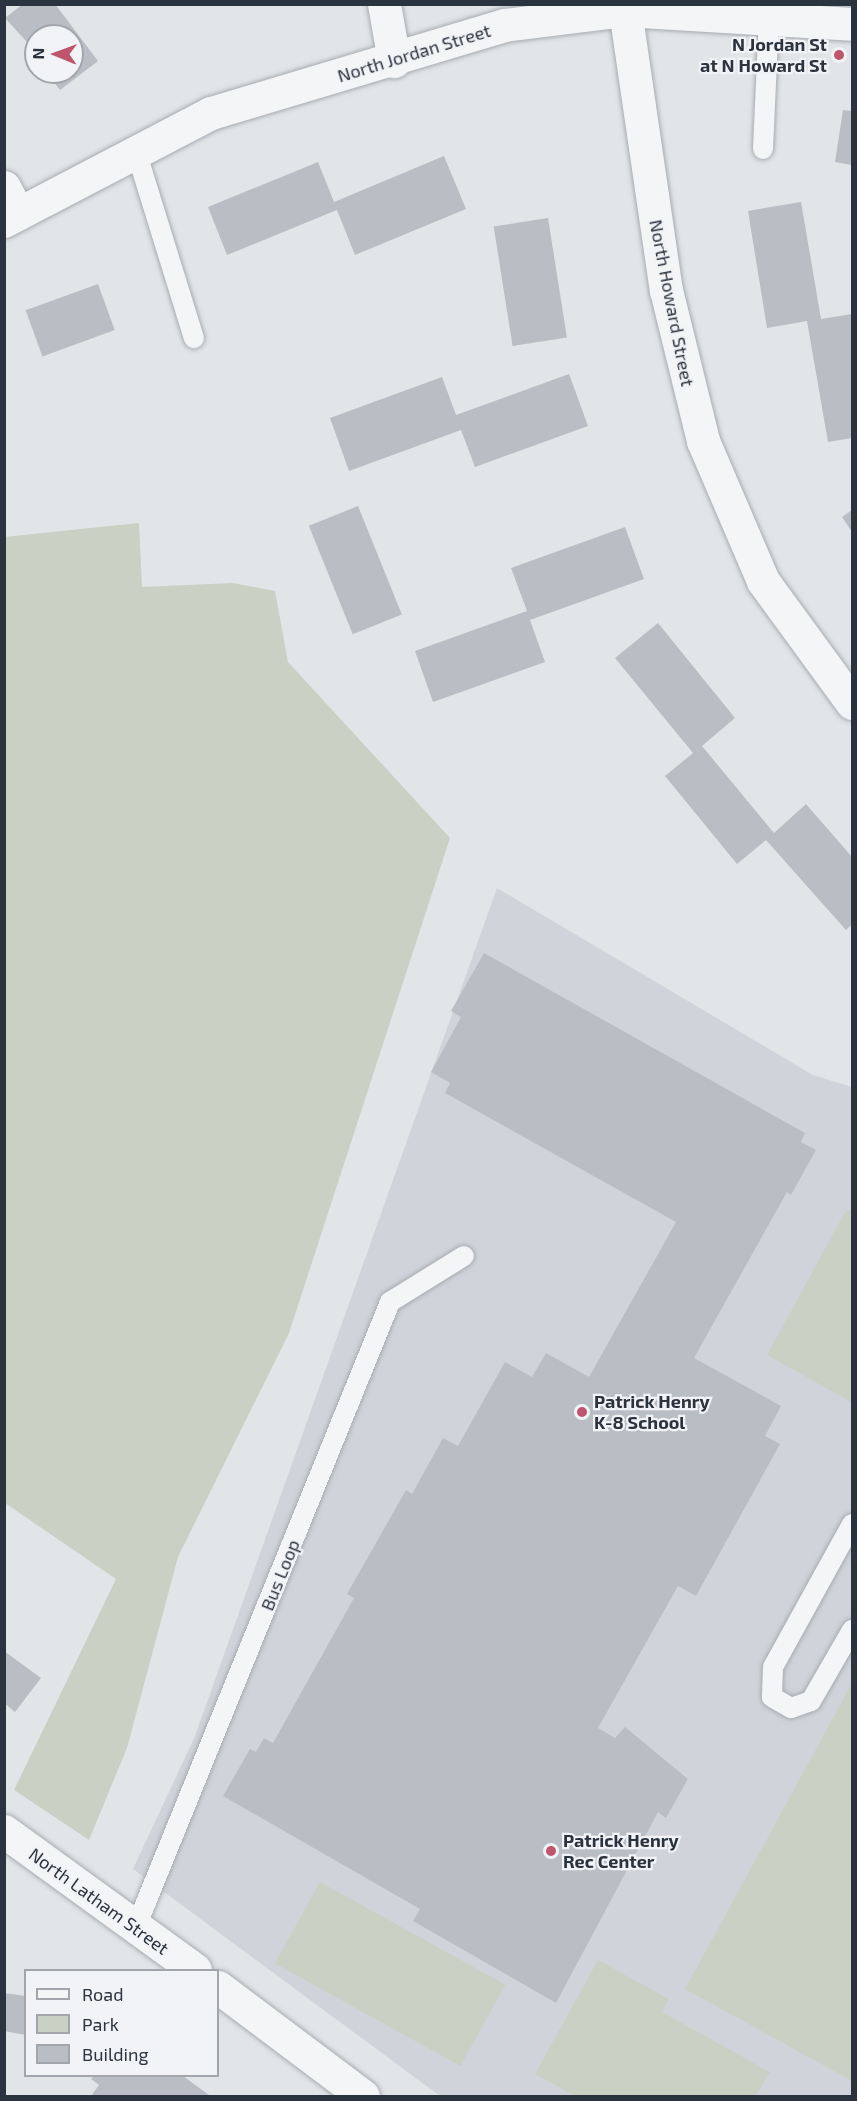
<!DOCTYPE html>
<style>
body{margin:0}
#map{position:relative;width:857px;height:2101px;overflow:hidden;background:#e1e5e8;font-family:"Exo 2",sans-serif}
div>[style]{position:absolute}
[style*='--x']{left:calc(var(--x)*1px);top:calc(var(--y)*1px);width:calc(var(--w)*1px);rotate:calc(var(--a)*1deg)}
.built>*{inset:0;background:#d0d4da}
.green>*{inset:0;background:#c8d1c3;transform-origin:0 0}
.building>*{inset:0;background:#b9bec4;transform-origin:0 0}
.roads{filter:drop-shadow(0 0 2px #a7acb2) drop-shadow(0 0 2px #a7acb2)}
.service>*{height:20px;margin:-10px;padding:0 10px;transform-origin:10px;border-radius:10px;background:#f4f5f7}
.minor>*{height:33px;margin:-16.5px;padding:0 16.5px;transform-origin:16.5px;border-radius:16.5px;background:#f4f5f7}
.tertiary>*{height:33px;margin:-16.5px;padding:0 16.5px;transform-origin:16.5px;border-radius:16.5px;background:#f4f5f7}
.dots>*{width:16px;height:16px;translate:-50% -50%;box-sizing:border-box;border:3px solid #f1f3f6;border-radius:50%}
span{translate:-50% -50%;white-space:nowrap;text-align:center;line-height:1.15;-webkit-text-stroke:4.5px #f1f3f6;paint-order:stroke}
.poi-label{font-size:18px;color:#2b333e;font-weight:700}
.right{translate:-100% -50%;text-align:right}
.left{translate:0 -50%;text-align:left}
.street-label{font-size:18px;color:#2b333e}
.frame{position:absolute;inset:0;border:6px solid #2b333e;pointer-events:none}
.legend{position:absolute;left:24px;top:1969px;width:195px;height:108px;box-sizing:border-box;background:#f1f3f6;border:2px solid #a2a6ac;margin:0;padding:8px 10px;list-style:none;font-size:18px;color:#2b333e}
.legend li{display:flex;align-items:center;gap:12px;height:30px}
.legend b{width:30px;border:2px solid #a2a6ac}
.north{position:absolute;left:24px;top:24px;width:60px;height:60px;box-sizing:border-box;background:#f1f3f6;border:2px solid #a2a6ac;border-radius:50%;rotate:271deg;font-size:16px;font-weight:700;line-height:24px;text-align:center;color:#2b333e}
.north::after{content:'';display:block;margin:auto;width:21px;height:27px;background:#bf556c;clip-path:polygon(50% 0,100% 100%,50% 72%,0 100%)}
</style>
<div id="map">
<div class="built">
<div style="clip-path:polygon(497px 888px,813px 1075px,852px 1087px,852px 2096px,440px 2096px,133px 1869px,195px 1736px)"></div>
</div>
<div class="green">
<div style="clip-path:polygon(139px 523px,142px 587px,233px 583px,275px 591px,288px 662px,450px 838px,289px 1333px,178px 1557px,127px 1748px,89px 1840px,14px 1790px,116px 1579px,5px 1503px,4px 537px)"></div>
<div style="clip-path:polygon(852px 1208px,852px 1399px,851px 1402px,767px 1355px,844px 1214px)"></div>
<div style="clip-path:polygon(852px 1683px,852px 2081px,685px 1989px)"></div>
<div style="left:320px;top:1882px;width:212px;height:93px;rotate:29deg"></div>
<div style="clip-path:polygon(598px 1960px,669px 1999px,662px 2012px,770px 2072px,756px 2096px,575px 2096px,535px 2074px)"></div>
</div>
<div class="building">
<div style="clip-path:polygon(23px 4px,55px 4px,98px 61px,60px 90px,46px 72px,72px 72px,72px 36px,36px 36px,36px 52px,5px 18px)"></div>
<div style="clip-path:polygon(843px 110px,852px 111px,852px 165px,835px 162px)"></div>
<div style="clip-path:polygon(444px 156px,466px 209px,355px 255px,337px 210px,227px 255px,208px 207px,318px 162px,334px 202px)"></div>
<div style="clip-path:polygon(801px 202px,821px 319px,852px 314px,852px 438px,828px 442px,807px 321px,767px 328px,748px 211px)"></div>
<div style="left:548px;top:218px;width:121px;height:55px;rotate:81deg"></div>
<div style="left:98px;top:284px;width:49px;height:77px;rotate:70deg"></div>
<div style="clip-path:polygon(569px 374px,588px 426px,475px 467px,461px 430px,349px 471px,330px 418px,442px 377px,456px 415px)"></div>
<div style="left:358px;top:506px;width:117px;height:53px;rotate:68deg"></div>
<div style="clip-path:polygon(852px 510px,852px 532px,842px 517px)"></div>
<div style="clip-path:polygon(625px 527px,644px 579px,530px 620px,545px 662px,433px 702px,415px 651px,527px 611px,511px 568px)"></div>
<div style="clip-path:polygon(658px 623px,735px 718px,702px 746px,774px 833px,806px 804px,852px 857px,852px 924px,846px 930px,766px 840px,737px 864px,665px 776px,693px 753px,615px 658px)"></div>
<div style="clip-path:polygon(484px 953px,805px 1133px,801px 1142px,816px 1150px,791px 1195px,787px 1192px,694px 1358px,781px 1406px,765px 1436px,780px 1444px,696px 1596px,678px 1586px,598px 1728px,615px 1738px,625px 1727px,688px 1779px,666px 1818px,658px 1812px,556px 2003px,413px 1921px,420px 1909px,223px 1796px,250px 1749px,256px 1752px,264px 1738px,273px 1743px,354px 1598px,347px 1594px,406px 1490px,412px 1494px,443px 1438px,458px 1446px,505px 1362px,532px 1377px,546px 1353px,589px 1377px,676px 1222px,445px 1093px,450px 1083px,431px 1072px,461px 1017px,451px 1011px)"></div>
<div style="clip-path:polygon(4px 1651px,41px 1678px,15px 1712px,4px 1703px)"></div>
<div style="clip-path:polygon(4px 1993px,26px 1996px,26px 2035px,4px 2031px)"></div>
<div style="clip-path:polygon(94px 2076px,183px 2076px,209px 2095px,91px 2096px,99px 2085px,91px 2079px)"></div>
</div>
<div class="roads">
<div class="service">
<div style="--x:763;--y:149;--w:133;--a:-87.4"></div>
<div style="--x:136;--y:151;--w:196;--a:72.8"></div>
<div style="--x:852;--y:1524;--w:163;--a:118.9"></div>
<div style="--x:773;--y:1667;--w:30;--a:92"></div>
<div style="--x:772;--y:1697;--w:22;--a:30"></div>
<div style="--x:791;--y:1708;--w:21;--a:-19"></div>
<div style="--x:811;--y:1701;--w:82;--a:-60"></div>
<div style="--x:136;--y:1927;--w:675;--a:-67.88"></div>
<div style="--x:390;--y:1302;--w:87;--a:-31.9"></div>
</div>
<div class="minor">
<div style="--x:384;--y:4;--w:58;--a:80"></div>
<div style="--x:625;--y:10;--w:283;--a:81.7"></div>
<div style="--x:666;--y:290;--w:155;--a:76.2"></div>
<div style="--x:703;--y:441;--w:152;--a:66.8"></div>
<div style="--x:763;--y:581;--w:151;--a:53.9"></div>
<div style="--x:4;--y:187;--w:30;--a:62"></div>
<div style="--x:4;--y:1831;--w:236;--a:36"></div>
<div style="--x:218;--y:1987;--w:181;--a:36.9"></div>
</div>
<div class="tertiary">
<div style="--x:4;--y:221;--w:233;--a:-27.6"></div>
<div style="--x:211;--y:113;--w:306;--a:-16.7"></div>
<div style="--x:504;--y:25;--w:122;--a:-7.1"></div>
<div style="--x:625;--y:10;--w:227;--a:3.5"></div>
</div>
</div>
<div class="dots">
<div style="left:839px;top:55px;background:#bf556c"></div>
<div style="left:582px;top:1412px;background:#bf556c"></div>
<div style="left:551px;top:1851px;background:#bf556c"></div>
</div>
<div class="poi-label">
<span class="right" style="left:827px;top:55px">N Jordan St<br>at N Howard St</span>
<span class="left" style="left:594px;top:1412px">Patrick Henry<br>K-8 School</span>
<span class="left" style="left:563px;top:1851px">Patrick Henry<br>Rec Center</span>
</div>
<div class="street-label">
<span style="left:414px;top:53px;rotate:-17deg">North Jordan Street</span>
<span style="left:672px;top:303px;rotate:79deg">North Howard Street</span>
<span style="left:280px;top:1575px;rotate:-68deg">Bus Loop</span>
<span style="left:99px;top:1901px;rotate:36deg">North Latham Street</span>
</div>
<div class="frame"></div>
<ul class="legend">
<li><b style="height:8px;background:#f4f5f7"></b>Road</li>
<li><b style="height:16px;background:#c8d1c3"></b>Park</li>
<li><b style="height:16px;background:#b9bec4"></b>Building</li>
</ul>
<div class="north">N</div>
</div>
